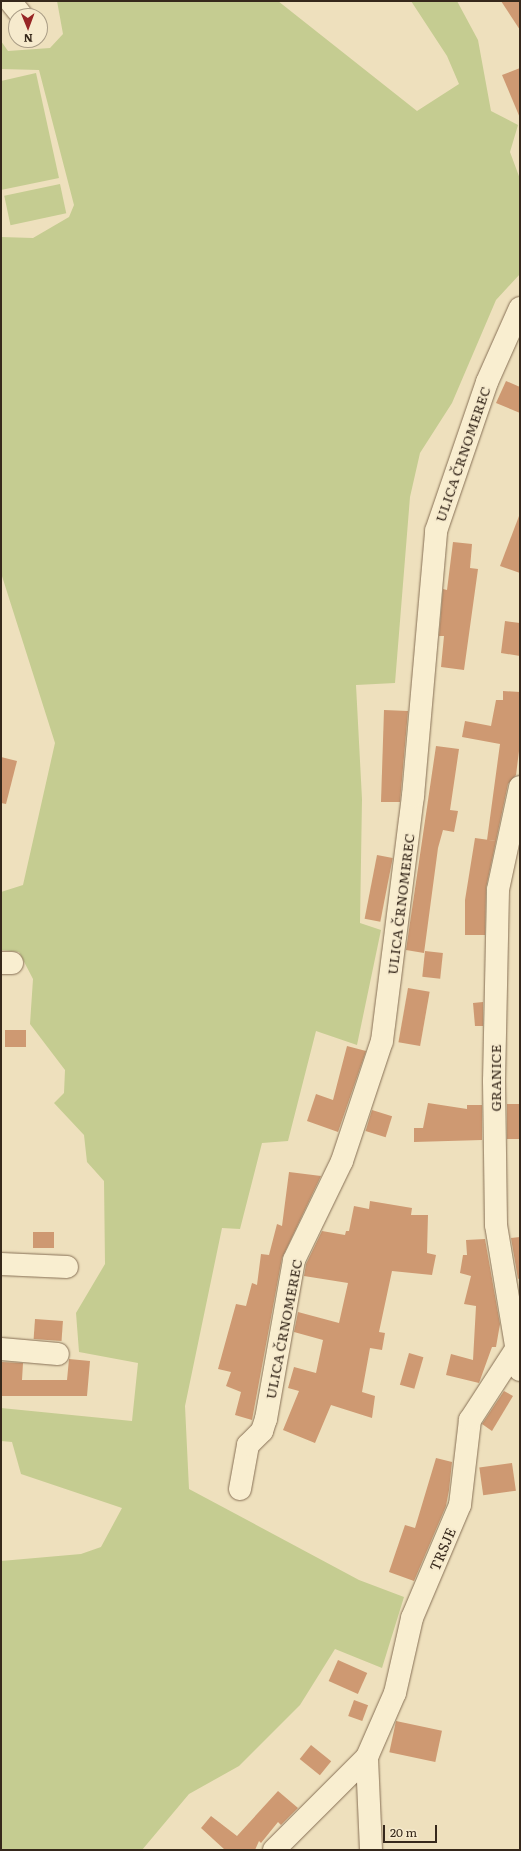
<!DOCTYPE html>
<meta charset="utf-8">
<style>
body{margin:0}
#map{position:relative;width:521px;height:1851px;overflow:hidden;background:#eee0bd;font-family:Literata,serif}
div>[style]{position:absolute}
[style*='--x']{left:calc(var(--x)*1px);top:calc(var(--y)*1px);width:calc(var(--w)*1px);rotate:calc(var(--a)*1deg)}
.green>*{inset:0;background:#c5cc91;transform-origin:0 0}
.building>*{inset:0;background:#ce9972;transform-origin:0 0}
.roads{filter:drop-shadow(0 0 1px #877056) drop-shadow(0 0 1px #877056)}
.minor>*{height:22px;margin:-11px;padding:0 11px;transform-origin:11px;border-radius:11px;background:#f9eed0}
span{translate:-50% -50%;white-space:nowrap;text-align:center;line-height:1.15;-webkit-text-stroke:3.5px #f6eacd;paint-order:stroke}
.street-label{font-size:14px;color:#36281b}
.frame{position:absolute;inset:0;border:2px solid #36281b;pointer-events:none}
.north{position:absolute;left:8px;top:8px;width:40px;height:40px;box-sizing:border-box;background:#f6eacd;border:1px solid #a99c86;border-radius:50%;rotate:179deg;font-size:11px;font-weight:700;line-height:16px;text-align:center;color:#36281b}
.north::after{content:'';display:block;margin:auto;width:14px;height:18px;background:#972525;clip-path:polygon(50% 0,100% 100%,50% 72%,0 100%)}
.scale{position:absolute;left:383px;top:1825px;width:54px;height:18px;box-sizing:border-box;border:2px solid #36281b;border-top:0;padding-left:5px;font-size:12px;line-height:14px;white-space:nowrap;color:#36281b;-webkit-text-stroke:3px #f6eacd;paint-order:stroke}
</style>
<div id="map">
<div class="green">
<div style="clip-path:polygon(57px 1px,278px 1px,417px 111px,459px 84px,447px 56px,411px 1px,457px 1px,478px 40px,491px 111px,518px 125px,510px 152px,520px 179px,520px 274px,496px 300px,452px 403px,420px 453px,410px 497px,395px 683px,356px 685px,362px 799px,360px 923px,381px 930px,357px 1045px,316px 1031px,288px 1141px,262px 1143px,240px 1229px,222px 1228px,185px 1406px,189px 1489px,359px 1580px,404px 1597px,382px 1668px,335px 1649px,300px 1705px,239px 1766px,189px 1794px,142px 1850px,1px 1850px,1px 1561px,81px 1554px,101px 1547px,122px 1508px,21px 1474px,12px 1442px,1px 1441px,1px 1408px,132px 1421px,138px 1363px,79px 1352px,76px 1313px,105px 1264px,104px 1181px,87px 1162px,84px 1135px,54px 1103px,64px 1093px,65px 1070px,30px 1024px,33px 979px,19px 952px,1px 950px,1px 892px,23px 885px,55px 743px,1px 573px,1px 237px,33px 238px,69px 217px,74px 205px,39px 70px,1px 69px,1px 41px,8px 51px,50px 48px,63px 34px)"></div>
<div style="clip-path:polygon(36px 73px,59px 178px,1px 190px,1px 81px)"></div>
<div style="left:60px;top:184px;width:30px;height:57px;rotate:78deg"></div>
</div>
<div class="building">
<div style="clip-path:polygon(501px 1px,520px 1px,520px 30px)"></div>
<div style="clip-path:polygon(520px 68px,520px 118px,502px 75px)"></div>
<div style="clip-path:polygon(506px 381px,520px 387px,520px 413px,496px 403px)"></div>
<div style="clip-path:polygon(519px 516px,520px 516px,520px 573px,500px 566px)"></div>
<div style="clip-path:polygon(453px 542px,472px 544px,470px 568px,478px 569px,464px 670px,441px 667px,444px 636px,439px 636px,443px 589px,447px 590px)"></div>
<div style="clip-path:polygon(505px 621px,520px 623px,520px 656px,501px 653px)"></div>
<div style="clip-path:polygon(503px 691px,520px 692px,520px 743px,516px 775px,508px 784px,496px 841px,487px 840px,500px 744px,462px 737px,465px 721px,491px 726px,496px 700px,503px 700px)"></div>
<div style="clip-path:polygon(384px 710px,408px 711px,400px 802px,381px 802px)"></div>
<div style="clip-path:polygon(436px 746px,459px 749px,450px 810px,458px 811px,454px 832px,443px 830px,438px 848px,424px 953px,406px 950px)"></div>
<div style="clip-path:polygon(1px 757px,17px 761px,6px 804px,1px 803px)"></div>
<div style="clip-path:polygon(475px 838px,496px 841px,486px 888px,485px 935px,465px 935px,465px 900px)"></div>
<div style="left:377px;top:855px;width:16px;height:65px;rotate:11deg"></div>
<div style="left:425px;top:951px;width:18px;height:26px;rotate:6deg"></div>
<div style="left:408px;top:988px;width:22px;height:55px;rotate:10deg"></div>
<div style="clip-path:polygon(483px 1002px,483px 1026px,475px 1026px,473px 1003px)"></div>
<div style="left:5px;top:1030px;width:21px;height:17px"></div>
<div style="clip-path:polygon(347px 1046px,366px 1051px,338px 1132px,307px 1121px,316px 1094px,333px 1100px)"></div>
<div style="clip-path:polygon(428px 1103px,467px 1109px,467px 1105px,482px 1105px,482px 1140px,414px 1142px,414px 1128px,423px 1128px)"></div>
<div style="left:507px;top:1104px;width:13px;height:35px"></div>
<div style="left:372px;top:1110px;width:21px;height:22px;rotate:17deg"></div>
<div style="clip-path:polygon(289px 1172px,321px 1176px,282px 1258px,252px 1420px,235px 1415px,241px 1392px,226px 1386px,231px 1372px,218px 1369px,236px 1304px,246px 1306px,252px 1283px,257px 1285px,261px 1254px,269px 1255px,277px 1224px,282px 1226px)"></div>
<div style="clip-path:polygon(370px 1201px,412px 1208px,411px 1215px,428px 1215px,427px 1253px,436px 1255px,432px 1275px,392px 1271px,379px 1332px,385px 1333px,382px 1350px,370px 1348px,362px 1392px,375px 1396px,372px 1418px,331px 1405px,315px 1443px,283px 1430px,299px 1391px,288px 1388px,294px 1367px,316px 1373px,323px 1340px,294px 1332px,298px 1312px,339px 1323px,348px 1283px,304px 1276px,306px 1264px,322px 1231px,345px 1235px,346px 1231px,349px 1231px,354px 1206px,369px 1209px)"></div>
<div style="left:33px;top:1232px;width:21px;height:16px"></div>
<div style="clip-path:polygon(520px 1237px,520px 1278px,518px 1279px,511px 1238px)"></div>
<div style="clip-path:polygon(485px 1239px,500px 1324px,496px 1347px,492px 1347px,479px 1383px,446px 1375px,451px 1354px,473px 1360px,476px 1306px,464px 1304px,471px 1276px,460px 1273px,463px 1255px,467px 1255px,466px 1240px)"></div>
<div style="left:35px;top:1319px;width:28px;height:20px;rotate:4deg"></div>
<div style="left:409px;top:1353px;width:15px;height:33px;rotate:16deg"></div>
<div style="clip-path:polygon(69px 1359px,90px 1361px,87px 1396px,1px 1396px,1px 1362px,23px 1363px,22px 1380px,67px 1380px)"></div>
<div style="clip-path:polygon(504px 1391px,513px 1396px,492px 1431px,482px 1424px)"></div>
<div style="clip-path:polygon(436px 1458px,452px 1462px,449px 1490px,446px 1506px,414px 1581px,389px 1572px,405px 1525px,415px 1528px)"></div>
<div style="left:512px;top:1463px;width:28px;height:33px;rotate:82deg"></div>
<div style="left:338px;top:1660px;width:32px;height:23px;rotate:24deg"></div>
<div style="left:354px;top:1700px;width:15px;height:17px;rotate:20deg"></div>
<div style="left:396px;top:1721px;width:47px;height:32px;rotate:12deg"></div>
<div style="left:311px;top:1745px;width:26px;height:18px;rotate:39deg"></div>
<div style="clip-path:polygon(278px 1791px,298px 1808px,281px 1825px,278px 1822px,261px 1843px,259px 1841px,255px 1850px,225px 1850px,201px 1828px,211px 1816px,237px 1836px)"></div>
</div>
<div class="roads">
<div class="minor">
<div style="--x:10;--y:1;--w:19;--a:51"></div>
<div style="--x:520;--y:787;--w:105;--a:102.1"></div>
<div style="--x:498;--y:890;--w:191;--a:91.2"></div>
<div style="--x:494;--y:1081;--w:144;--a:89.2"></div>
<div style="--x:496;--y:1225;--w:147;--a:80.6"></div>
<div style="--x:1;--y:963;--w:11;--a:0"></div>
<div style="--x:1;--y:1264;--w:66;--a:2.6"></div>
<div style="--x:1;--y:1349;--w:57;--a:5"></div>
<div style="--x:240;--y:1489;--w:45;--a:-79.7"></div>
<div style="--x:248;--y:1445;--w:20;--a:-45"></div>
<div style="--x:262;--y:1431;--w:13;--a:-72"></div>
<div style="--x:266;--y:1419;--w:161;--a:-80"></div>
<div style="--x:294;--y:1260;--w:110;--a:-64.1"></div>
<div style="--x:342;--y:1161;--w:126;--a:-71.6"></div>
<div style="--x:382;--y:1041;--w:247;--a:-82.8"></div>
<div style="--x:413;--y:796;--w:266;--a:-85"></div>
<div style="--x:436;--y:531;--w:157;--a:-71.1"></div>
<div style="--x:487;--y:382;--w:81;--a:-66"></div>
<div style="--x:274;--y:1850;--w:132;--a:-45"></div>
<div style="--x:371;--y:1850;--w:93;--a:-92.5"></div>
<div style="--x:367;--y:1757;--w:70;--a:-66.4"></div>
<div style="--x:395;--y:1693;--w:77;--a:-77.2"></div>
<div style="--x:412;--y:1618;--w:123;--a:-67"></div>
<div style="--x:460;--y:1505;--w:86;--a:-83.3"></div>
<div style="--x:470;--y:1420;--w:88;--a:-57"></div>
</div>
</div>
<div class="street-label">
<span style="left:462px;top:454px;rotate:-71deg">ULICA ČRNOMEREC</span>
<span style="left:400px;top:904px;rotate:-83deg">ULICA ČRNOMEREC</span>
<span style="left:495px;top:1078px;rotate:-90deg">GRANICE</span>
<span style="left:283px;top:1329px;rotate:-79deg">ULICA ČRNOMEREC</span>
<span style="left:442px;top:1549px;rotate:-67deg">TRSJE</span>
</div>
<div class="frame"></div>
<div class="north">N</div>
<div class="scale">20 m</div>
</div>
